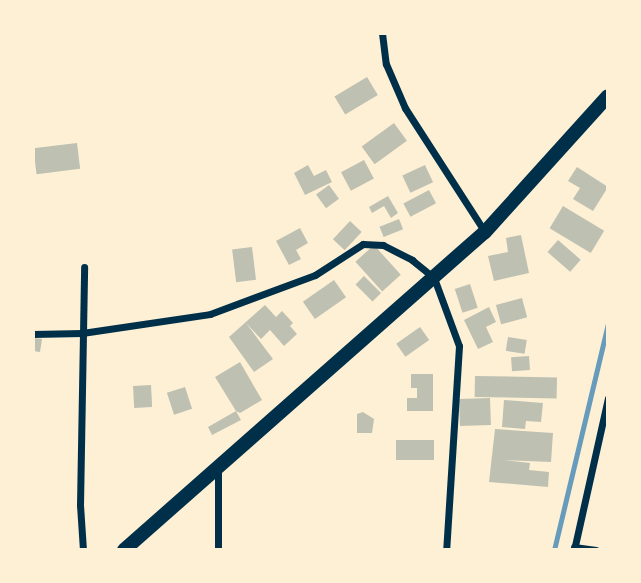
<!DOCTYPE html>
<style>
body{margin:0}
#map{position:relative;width:641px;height:583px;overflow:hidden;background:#fdf0d5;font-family:Merriweather,serif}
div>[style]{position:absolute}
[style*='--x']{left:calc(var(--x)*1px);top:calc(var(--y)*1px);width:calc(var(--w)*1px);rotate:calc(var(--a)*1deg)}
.stream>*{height:5px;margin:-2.5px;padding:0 2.5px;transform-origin:2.5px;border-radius:2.5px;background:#669bbc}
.building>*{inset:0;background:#bec0b2;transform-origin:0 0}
.minor>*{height:7px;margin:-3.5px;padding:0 3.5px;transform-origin:3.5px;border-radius:3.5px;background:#003049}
.trunk>*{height:14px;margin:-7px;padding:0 7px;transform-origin:7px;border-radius:7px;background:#003049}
span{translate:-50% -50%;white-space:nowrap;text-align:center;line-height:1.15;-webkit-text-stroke:5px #fdf0d5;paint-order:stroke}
.frame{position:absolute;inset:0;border:35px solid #fdf0d5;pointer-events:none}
</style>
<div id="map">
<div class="stream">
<div style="--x:554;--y:550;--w:232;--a:-76.6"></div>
</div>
<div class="building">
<div style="left:367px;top:77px;width:21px;height:38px;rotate:59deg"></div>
<div style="left:394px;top:123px;width:22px;height:40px;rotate:54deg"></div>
<div style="left:77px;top:143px;width:26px;height:44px;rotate:83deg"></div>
<div style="left:364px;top:160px;width:21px;height:26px;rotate:62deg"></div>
<div style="clip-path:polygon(308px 165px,314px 176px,326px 170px,332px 182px,305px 195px,294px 173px)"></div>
<div style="left:425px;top:165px;width:19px;height:25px;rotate:65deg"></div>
<div style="clip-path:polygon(577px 167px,608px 187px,593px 211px,573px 199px,580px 188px,568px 181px)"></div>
<div style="left:329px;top:185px;width:17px;height:16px;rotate:54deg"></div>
<div style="left:429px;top:190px;width:15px;height:29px;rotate:62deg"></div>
<div style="clip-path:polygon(388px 196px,398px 213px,391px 218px,384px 206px,372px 213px,369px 207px)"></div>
<div style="left:563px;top:206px;width:48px;height:26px;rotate:31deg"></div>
<div style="left:399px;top:219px;width:11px;height:21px;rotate:68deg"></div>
<div style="left:350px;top:221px;width:16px;height:25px;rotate:43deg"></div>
<div style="clip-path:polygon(300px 228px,308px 243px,296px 250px,301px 259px,289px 265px,276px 241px)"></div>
<div style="clip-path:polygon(521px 235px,529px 273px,494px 281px,488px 256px,508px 252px,506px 238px)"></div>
<div style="left:558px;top:240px;width:30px;height:16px;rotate:41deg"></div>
<div style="left:374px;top:245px;width:40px;height:25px;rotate:48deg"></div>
<div style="left:252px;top:247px;width:33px;height:20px;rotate:83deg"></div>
<div style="left:364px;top:276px;width:24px;height:12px;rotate:45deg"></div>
<div style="left:334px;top:280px;width:21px;height:38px;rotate:55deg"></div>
<div style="left:470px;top:284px;width:25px;height:16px;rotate:72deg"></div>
<div style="left:522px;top:298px;width:20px;height:27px;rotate:75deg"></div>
<div style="clip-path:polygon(265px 305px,276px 317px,282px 311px,293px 323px,290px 326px,297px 334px,284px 346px,270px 330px,261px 339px,246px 323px,273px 359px,254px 372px,229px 337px)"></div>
<div style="clip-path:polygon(489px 307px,496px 322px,486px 327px,493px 342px,478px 349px,464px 320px)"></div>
<div style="left:420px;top:327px;width:16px;height:29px;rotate:55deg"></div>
<div style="left:508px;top:337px;width:19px;height:14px;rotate:9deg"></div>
<div style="clip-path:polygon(33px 338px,42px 339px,40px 352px,33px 351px)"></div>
<div style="left:529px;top:356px;width:14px;height:18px;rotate:86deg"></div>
<div style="clip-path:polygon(240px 362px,262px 400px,240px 413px,236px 411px,241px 420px,212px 435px,208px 427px,236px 411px,215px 377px)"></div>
<div style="clip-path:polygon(411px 374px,433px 374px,433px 411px,407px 411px,407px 398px,417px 398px,417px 388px,411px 388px)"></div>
<div style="left:475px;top:376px;width:82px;height:21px;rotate:1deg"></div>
<div style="left:151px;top:385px;width:22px;height:18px;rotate:87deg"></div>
<div style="left:185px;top:387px;width:23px;height:19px;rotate:72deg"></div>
<div style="left:490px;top:398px;width:27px;height:31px;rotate:88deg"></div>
<div style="clip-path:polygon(504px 400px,543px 403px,541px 422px,526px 421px,525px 429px,502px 427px)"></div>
<div style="clip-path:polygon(363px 412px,374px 419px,372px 433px,357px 433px,357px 414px)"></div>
<div style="clip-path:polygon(495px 429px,553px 433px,551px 462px,504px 460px,530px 463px,529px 470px,549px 472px,548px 487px,489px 482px)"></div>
<div style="left:434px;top:440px;width:20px;height:38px;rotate:90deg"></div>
</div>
<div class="minor">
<div style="--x:382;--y:33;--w:31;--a:83"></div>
<div style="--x:386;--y:64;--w:48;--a:66.6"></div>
<div style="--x:405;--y:108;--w:148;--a:57.2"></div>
<div style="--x:33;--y:334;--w:49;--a:-1.2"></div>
<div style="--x:82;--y:333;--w:129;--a:-8.4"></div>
<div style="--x:210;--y:314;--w:112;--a:-20.4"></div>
<div style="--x:315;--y:275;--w:57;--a:-32.9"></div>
<div style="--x:363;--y:244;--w:20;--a:3"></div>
<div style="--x:383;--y:245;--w:33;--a:27"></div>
<div style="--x:412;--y:260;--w:28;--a:39"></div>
<div style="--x:434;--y:278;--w:72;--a:69.8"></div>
<div style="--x:459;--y:346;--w:204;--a:93.6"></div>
<div style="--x:218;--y:470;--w:80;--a:90"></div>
<div style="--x:574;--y:547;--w:22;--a:8"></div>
<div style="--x:83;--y:550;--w:45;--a:-93.8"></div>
<div style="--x:80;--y:505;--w:238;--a:-89"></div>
<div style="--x:574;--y:550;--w:156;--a:-77.4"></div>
</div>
<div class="trunk">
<div style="--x:124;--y:550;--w:481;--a:-41.4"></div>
<div style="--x:485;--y:232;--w:183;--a:-47.9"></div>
</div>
<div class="frame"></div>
</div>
